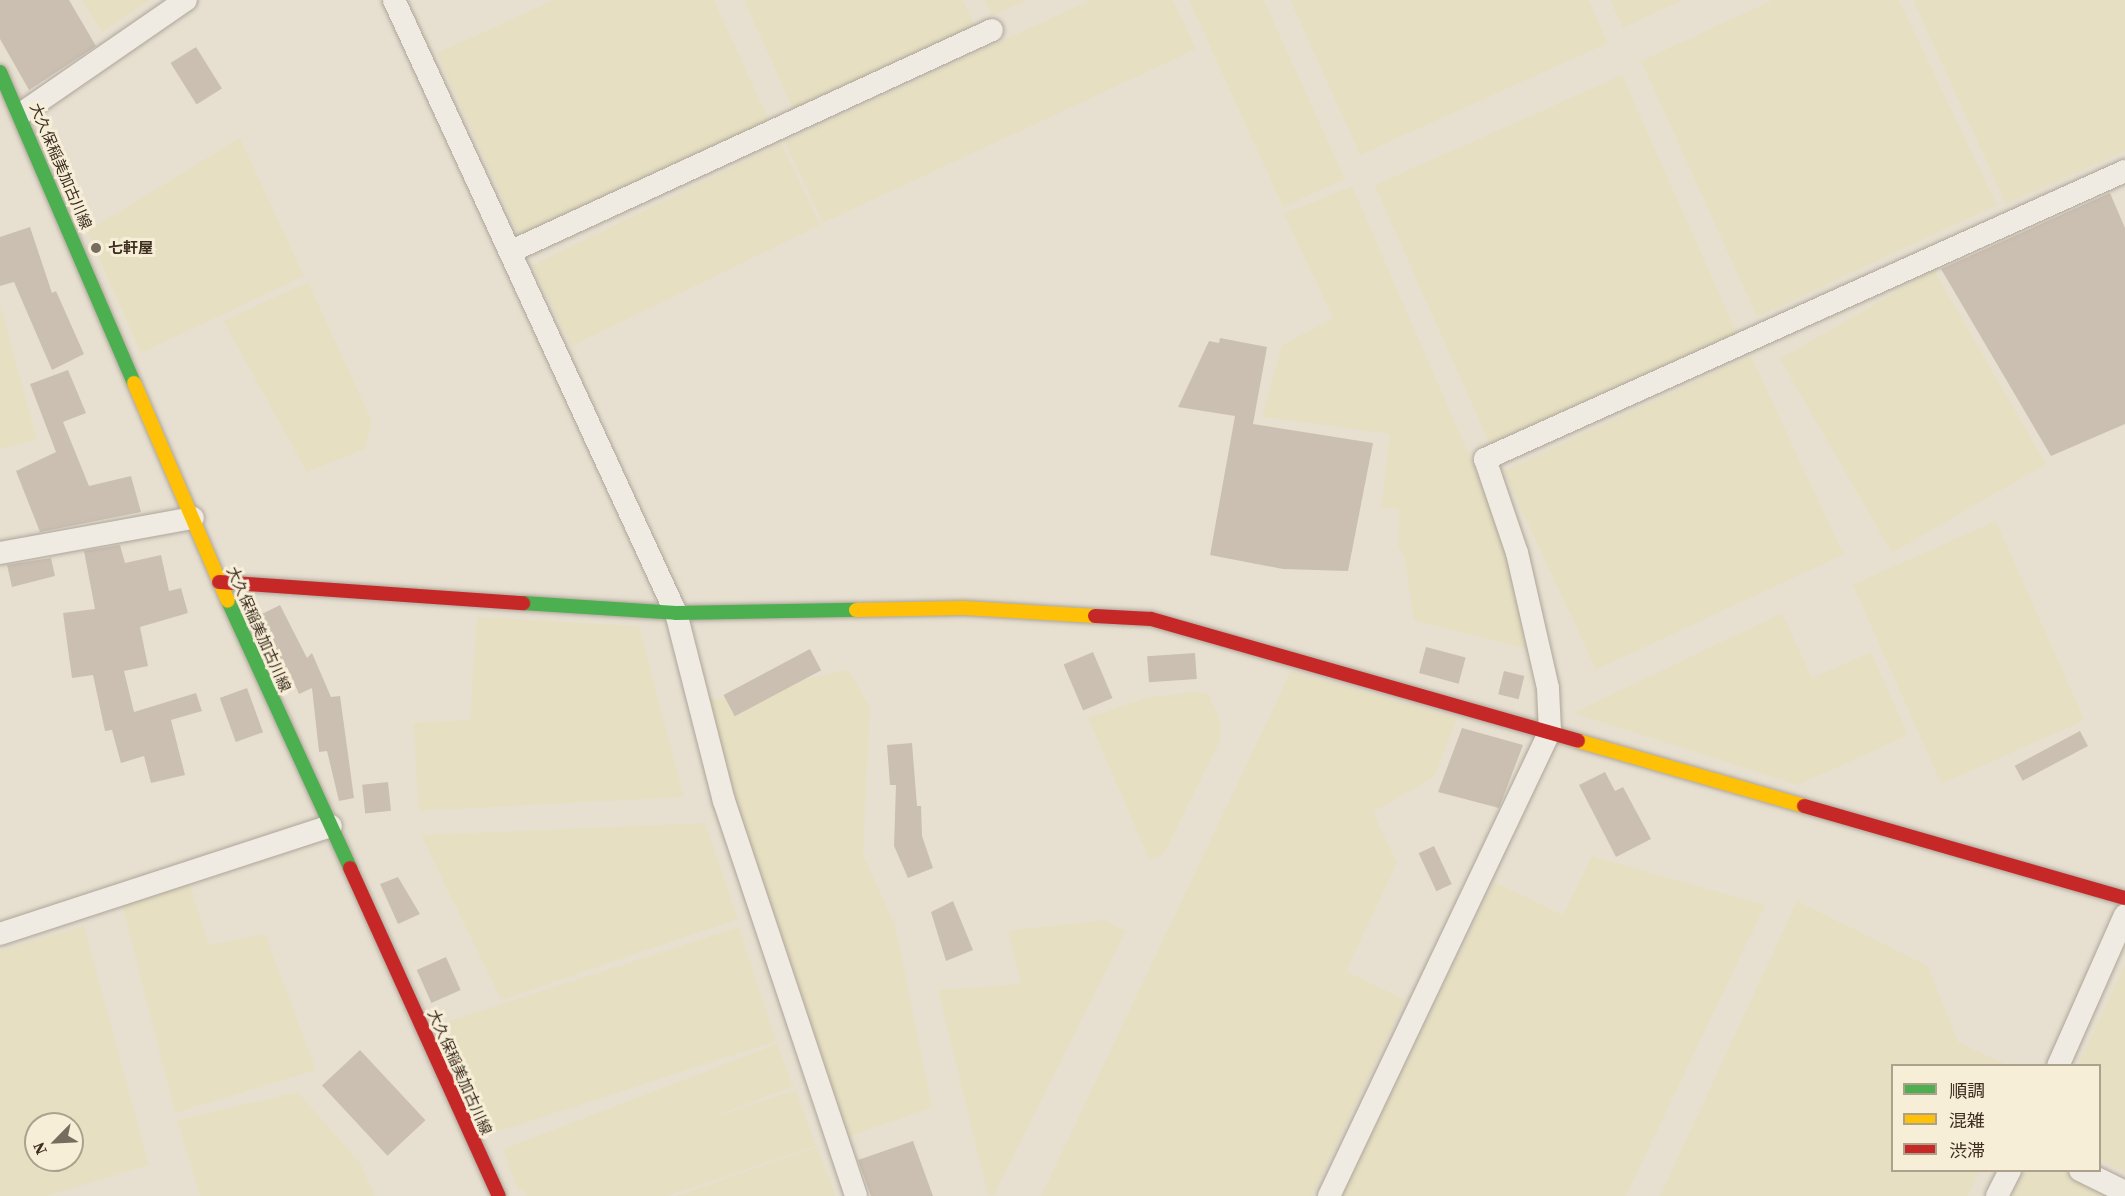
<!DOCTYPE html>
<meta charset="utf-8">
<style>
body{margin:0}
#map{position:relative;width:2125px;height:1196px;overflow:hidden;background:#e7e0d1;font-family:"Source Serif 4","Noto Sans JP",serif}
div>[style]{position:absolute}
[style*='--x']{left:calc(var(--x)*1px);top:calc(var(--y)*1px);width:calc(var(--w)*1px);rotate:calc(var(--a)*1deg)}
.farmland>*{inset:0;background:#e6dfc2;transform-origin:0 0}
.building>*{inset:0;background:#cbbfb2;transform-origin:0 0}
.roads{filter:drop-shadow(0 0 2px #ada599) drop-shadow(0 0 2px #ada599)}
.street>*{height:22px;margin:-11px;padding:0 11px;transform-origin:11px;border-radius:11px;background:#efebe3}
.fast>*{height:14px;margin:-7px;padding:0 7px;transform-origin:7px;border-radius:7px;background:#4caf50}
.slow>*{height:14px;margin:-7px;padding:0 7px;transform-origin:7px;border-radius:7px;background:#ffc107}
.jam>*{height:14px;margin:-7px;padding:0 7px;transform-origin:7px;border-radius:7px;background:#c62828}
.dots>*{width:16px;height:16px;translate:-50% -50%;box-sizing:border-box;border:3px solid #f7eed8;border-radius:50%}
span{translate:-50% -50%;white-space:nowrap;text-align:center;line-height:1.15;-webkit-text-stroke:6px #f7eed8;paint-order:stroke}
.street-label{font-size:15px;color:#3d2e20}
.poi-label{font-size:15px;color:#3d2e20;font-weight:700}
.left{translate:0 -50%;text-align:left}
.legend{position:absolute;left:1891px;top:1064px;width:210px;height:108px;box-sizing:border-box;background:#f7eed8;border:2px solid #ada18e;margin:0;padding:8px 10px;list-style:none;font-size:18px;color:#3d2e20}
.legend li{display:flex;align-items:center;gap:12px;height:30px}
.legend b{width:30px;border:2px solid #ada18e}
.north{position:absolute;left:24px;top:1112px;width:60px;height:60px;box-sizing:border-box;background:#f7eed8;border:2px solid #ada18e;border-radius:50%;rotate:246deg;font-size:16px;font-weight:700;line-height:24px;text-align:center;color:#3d2e20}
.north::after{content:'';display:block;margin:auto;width:21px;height:27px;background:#786c5e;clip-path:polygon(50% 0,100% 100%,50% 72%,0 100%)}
</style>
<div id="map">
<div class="farmland">
<div style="clip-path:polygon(82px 0,150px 0,102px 32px)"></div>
<div style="clip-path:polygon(554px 0,714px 0,771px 124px,520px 237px,437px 53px)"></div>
<div style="clip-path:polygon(744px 0,963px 0,976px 28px,794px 111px)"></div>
<div style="clip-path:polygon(984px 0,1027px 0,992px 16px)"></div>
<div style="clip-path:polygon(1090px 0,1173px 0,1196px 49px,823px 223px,785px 142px)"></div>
<div style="clip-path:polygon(1189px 0,1264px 0,1345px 179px,1283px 207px)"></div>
<div style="clip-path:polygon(1290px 0,1589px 0,1608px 43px,1360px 155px)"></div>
<div style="clip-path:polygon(1610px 0,1683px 0,1623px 28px)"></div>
<div style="clip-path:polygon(1773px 0,1899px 0,1997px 205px,1757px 317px,1641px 61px)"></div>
<div style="clip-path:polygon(1913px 0,2125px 0,2125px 151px,2006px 204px)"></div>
<div style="left:1622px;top:75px;width:283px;height:271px;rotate:66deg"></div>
<div style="clip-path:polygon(240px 138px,304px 276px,141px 353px,87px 231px)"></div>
<div style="left:781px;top:144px;width:90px;height:277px;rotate:64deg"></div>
<div style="clip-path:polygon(1352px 186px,1500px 526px,1527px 649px,1414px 620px,1405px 559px,1398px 546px,1399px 509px,1381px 507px,1390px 434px,1262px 417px,1282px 345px,1333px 318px,1284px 214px)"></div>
<div style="left:1934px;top:270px;width:224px;height:178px;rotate:60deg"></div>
<div style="clip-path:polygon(308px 282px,372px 421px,365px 449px,307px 472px,223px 321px)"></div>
<div style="clip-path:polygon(0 303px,37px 440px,0 449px)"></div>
<div style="left:1751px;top:356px;width:219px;height:273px;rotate:65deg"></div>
<div style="left:1996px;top:521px;width:218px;height:157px;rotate:66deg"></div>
<div style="clip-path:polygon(1782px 613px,1812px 678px,1871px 652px,1908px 735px,1798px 785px,1573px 713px)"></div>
<div style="clip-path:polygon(477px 617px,639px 626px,684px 797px,419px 811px,413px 723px,470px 720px)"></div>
<div style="clip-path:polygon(848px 670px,870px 707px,863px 855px,895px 925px,932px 1107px,849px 1137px,806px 1031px,706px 701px)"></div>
<div style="clip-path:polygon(1291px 671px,1457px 718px,1434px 777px,1373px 812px,1397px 863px,1346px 971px,1405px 1000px,1312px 1196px,1041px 1196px)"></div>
<div style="clip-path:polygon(1191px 692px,1208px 693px,1221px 722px,1220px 741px,1164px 854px,1149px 859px,1088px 718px,1146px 698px)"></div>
<div style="clip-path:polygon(705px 823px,738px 919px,501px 1000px,421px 835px)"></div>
<div style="clip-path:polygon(1592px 856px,1765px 905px,1626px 1196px,1342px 1196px,1494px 882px,1563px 915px)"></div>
<div style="clip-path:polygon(188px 880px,209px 945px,265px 934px,316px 1070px,175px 1113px,121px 900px)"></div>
<div style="clip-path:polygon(1797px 901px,1928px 966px,1958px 1042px,2007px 1065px,1892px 1066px,1892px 1170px,1980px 1171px,1968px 1196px,1660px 1196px)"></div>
<div style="clip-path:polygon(1105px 920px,1126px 931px,994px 1195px,988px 1195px,938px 990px,1021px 984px,1008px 931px)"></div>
<div style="clip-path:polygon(evenodd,84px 926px,149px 1165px,47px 1196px,0 1196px,0 951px,84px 926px,36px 1124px,72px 1124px,72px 1160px,36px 1160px,36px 1124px)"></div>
<div style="left:739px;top:927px;width:120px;height:311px;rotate:72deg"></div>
<div style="clip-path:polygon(2125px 965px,2125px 1172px,2100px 1160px,2100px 1066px,2078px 1065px)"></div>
<div style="left:777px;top:1044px;width:45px;height:294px;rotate:69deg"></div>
<div style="clip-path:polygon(796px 1090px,816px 1146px,667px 1196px,526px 1196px,520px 1181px)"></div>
<div style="clip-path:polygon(298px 1092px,360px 1163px,375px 1196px,200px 1196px,177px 1120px)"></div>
<div style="clip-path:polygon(817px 1147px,836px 1196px,676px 1196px)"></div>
<div style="clip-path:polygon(2024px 1170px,2068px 1171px,2122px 1196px,2012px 1196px)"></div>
</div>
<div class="building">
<div style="clip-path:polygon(0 0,69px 0,96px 46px,29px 90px,0 39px)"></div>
<div style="left:196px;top:47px;width:49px;height:30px;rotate:58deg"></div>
<div style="clip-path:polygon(2110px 193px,2125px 228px,2125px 424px,2051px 456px,1941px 269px)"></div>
<div style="clip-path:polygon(30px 227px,52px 293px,56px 291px,84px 354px,52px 370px,14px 282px,0 286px,0 237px)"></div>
<div style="clip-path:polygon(1220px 338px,1267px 347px,1253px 424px,1373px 443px,1348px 571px,1283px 569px,1210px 555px,1235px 416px,1178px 407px,1209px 341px,1219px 343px)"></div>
<div style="clip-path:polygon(68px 370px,86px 413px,63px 422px,89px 486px,131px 476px,141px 512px,40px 532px,16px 471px,56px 452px,30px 384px)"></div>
<div style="clip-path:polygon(120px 545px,125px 563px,161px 555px,169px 591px,181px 588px,188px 613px,140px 627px,148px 666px,124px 671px,134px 712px,196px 693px,202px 711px,171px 720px,185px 775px,151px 783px,144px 756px,121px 763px,112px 730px,105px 731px,93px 675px,72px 678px,63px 613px,95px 609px,84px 551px)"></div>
<div style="clip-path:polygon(51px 558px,55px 576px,12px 587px,7px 565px)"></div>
<div style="clip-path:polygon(280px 605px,307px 658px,312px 653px,331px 697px,340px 696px,354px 798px,339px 801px,327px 751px,319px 752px,312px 688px,299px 694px,287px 667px,280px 670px,256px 617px)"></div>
<div style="left:1426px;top:647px;width:41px;height:27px;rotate:15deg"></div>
<div style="left:810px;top:649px;width:24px;height:98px;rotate:62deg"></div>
<div style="left:1093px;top:652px;width:50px;height:32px;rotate:67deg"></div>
<div style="left:1195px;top:653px;width:26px;height:48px;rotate:86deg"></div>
<div style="left:1504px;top:671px;width:21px;height:24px;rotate:14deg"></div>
<div style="left:247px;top:688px;width:47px;height:29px;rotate:70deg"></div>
<div style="clip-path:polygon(1462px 728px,1523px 745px,1499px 808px,1438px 792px)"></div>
<div style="left:2080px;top:731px;width:17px;height:74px;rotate:62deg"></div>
<div style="clip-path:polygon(912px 743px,917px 806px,921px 806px,922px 836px,933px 868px,908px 878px,894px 846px,896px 785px,890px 785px,887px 745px)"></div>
<div style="clip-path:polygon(1605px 772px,1615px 791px,1623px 787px,1651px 839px,1616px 857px,1579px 785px)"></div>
<div style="left:388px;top:782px;width:29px;height:26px;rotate:84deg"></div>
<div style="left:1434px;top:846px;width:42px;height:17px;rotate:65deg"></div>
<div style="clip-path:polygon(398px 877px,420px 914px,398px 924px,380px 884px)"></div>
<div style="clip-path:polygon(953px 901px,973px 950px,946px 961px,931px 912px)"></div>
<div style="left:446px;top:957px;width:36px;height:32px;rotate:66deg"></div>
<div style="left:360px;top:1050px;width:96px;height:52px;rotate:47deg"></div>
<div style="clip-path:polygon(913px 1141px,933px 1196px,871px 1196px,858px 1160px)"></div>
</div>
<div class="roads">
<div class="street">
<div style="--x:394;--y:0;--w:675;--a:65.3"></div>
<div style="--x:676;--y:613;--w:194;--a:75.7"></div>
<div style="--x:724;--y:801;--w:416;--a:71.5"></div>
<div style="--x:22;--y:113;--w:199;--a:-34.6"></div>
<div style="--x:514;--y:250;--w:526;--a:-24.71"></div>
<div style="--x:0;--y:553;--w:196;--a:-10.3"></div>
<div style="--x:0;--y:934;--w:348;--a:-18.1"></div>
<div style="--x:2058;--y:1066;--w:165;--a:-66.1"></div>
<div style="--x:2080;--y:1170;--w:50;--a:26.1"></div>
<div style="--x:1329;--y:1196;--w:515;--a:-64.58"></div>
<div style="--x:1550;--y:731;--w:43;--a:-92.7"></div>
<div style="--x:1548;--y:688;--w:139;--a:-102.9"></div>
<div style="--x:1517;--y:553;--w:99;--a:-108.8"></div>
<div style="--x:1485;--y:459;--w:702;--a:-24.23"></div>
<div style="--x:1997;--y:1196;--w:29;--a:-63"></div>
</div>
<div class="fast">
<div style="--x:0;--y:72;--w:339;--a:66.7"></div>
<div style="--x:228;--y:601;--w:294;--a:65.4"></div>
<div style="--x:523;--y:603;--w:153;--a:3.7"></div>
<div style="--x:676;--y:613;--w:180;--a:-1"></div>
</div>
<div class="slow">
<div style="--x:134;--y:383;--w:237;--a:66.7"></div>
<div style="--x:856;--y:610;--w:108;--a:-1.1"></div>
<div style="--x:964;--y:608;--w:131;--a:3.5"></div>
<div style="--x:1578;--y:741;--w:235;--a:16"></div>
</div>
<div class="jam">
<div style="--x:219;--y:582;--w:305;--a:4"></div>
<div style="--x:1095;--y:616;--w:56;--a:3.1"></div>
<div style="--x:1151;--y:619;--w:444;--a:15.9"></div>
<div style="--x:1804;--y:806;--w:334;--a:16"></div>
<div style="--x:350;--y:868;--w:360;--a:65.6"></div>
</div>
</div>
<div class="dots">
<div style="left:96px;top:248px;background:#786c5e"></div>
</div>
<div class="street-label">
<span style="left:61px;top:166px;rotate:67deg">大久保稲美加古川線</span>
<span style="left:259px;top:629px;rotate:66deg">大久保稲美加古川線</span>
<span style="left:460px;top:1072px;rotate:66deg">大久保稲美加古川線</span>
</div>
<div class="poi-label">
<span class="left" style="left:108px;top:248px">七軒屋</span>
</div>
<ul class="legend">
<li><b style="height:8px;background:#4caf50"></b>順調</li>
<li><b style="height:8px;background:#ffc107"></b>混雑</li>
<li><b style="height:8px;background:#c62828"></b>渋滞</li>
</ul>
<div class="north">N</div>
</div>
